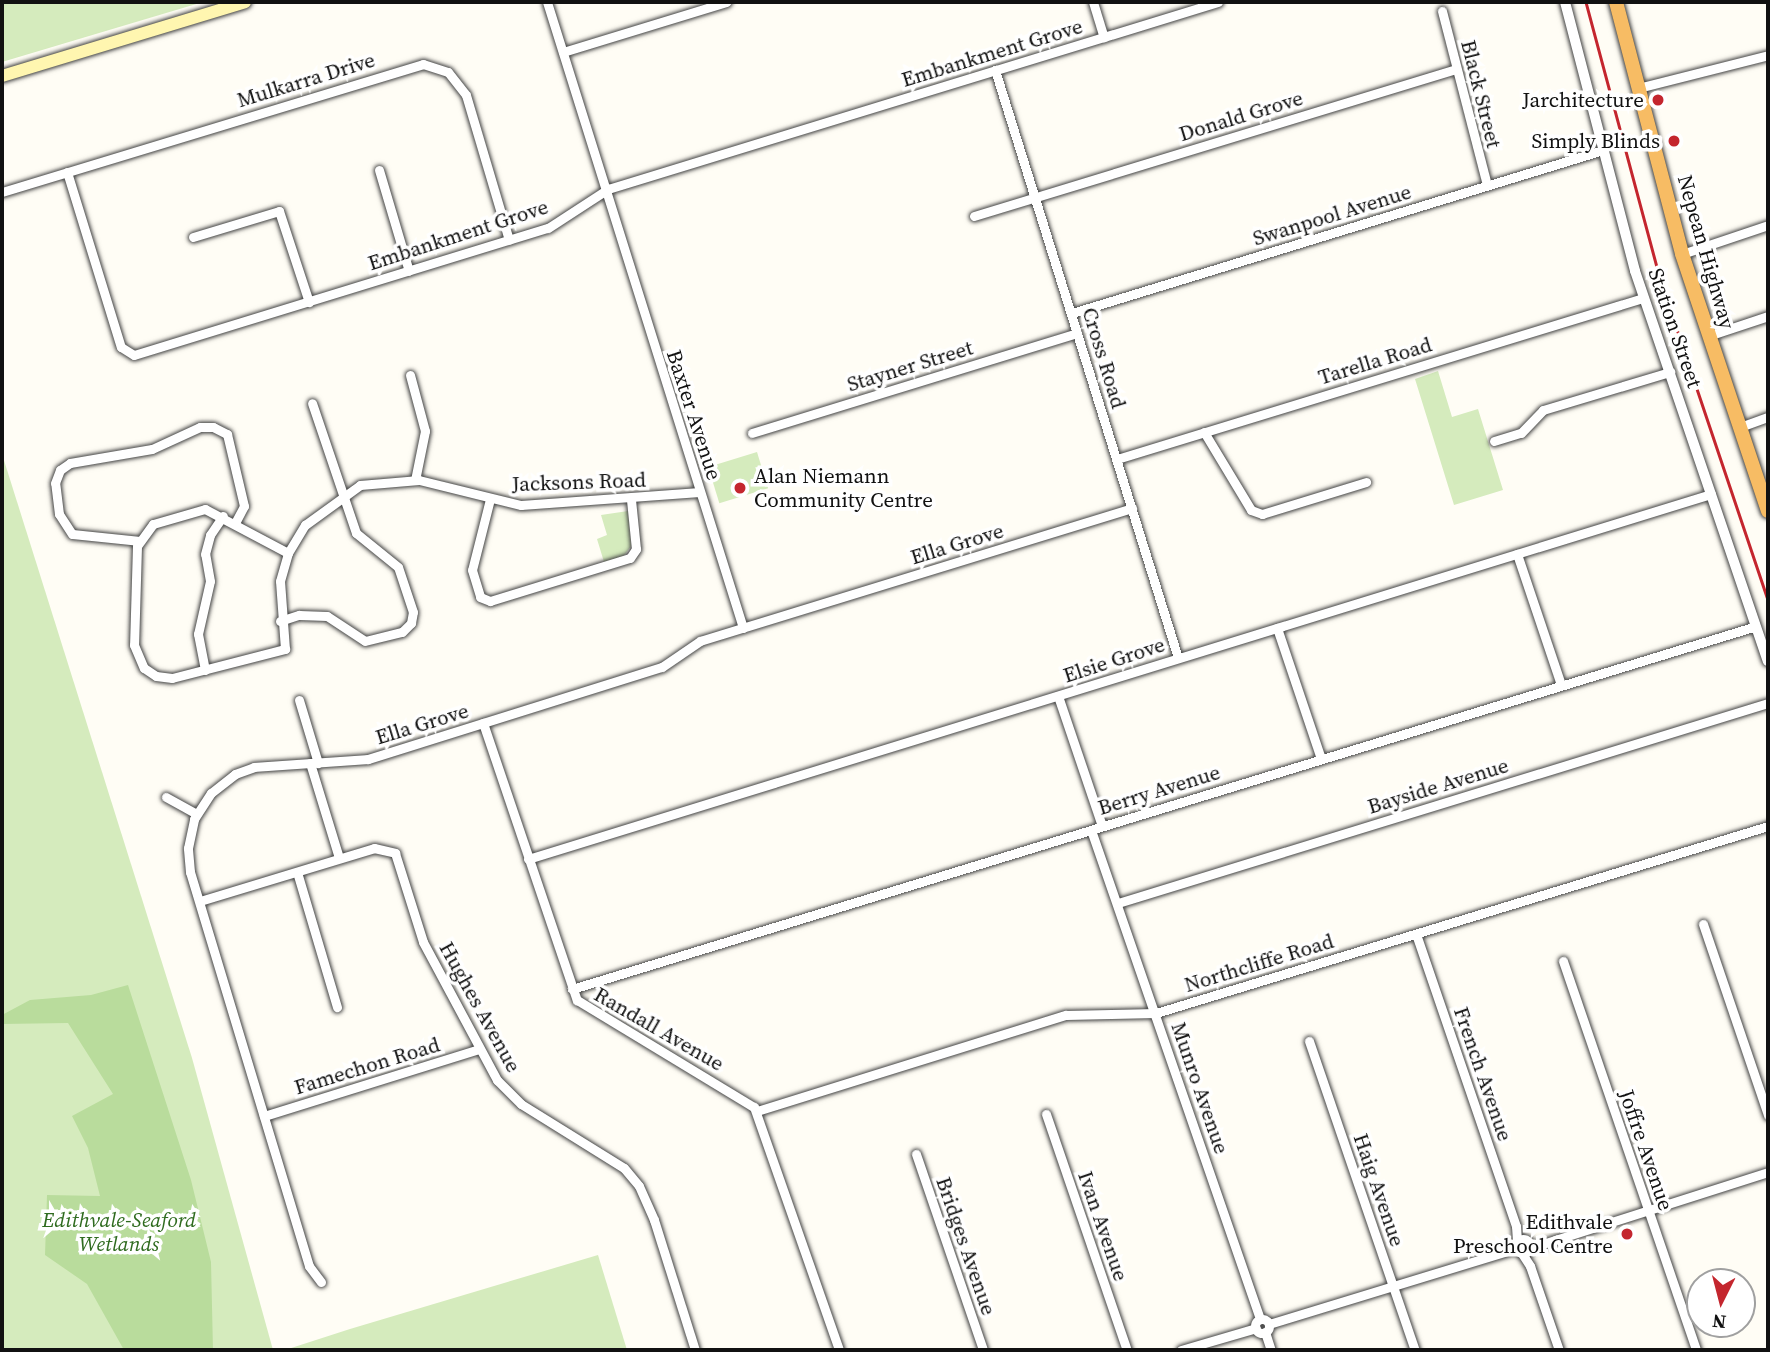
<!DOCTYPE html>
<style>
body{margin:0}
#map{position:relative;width:1770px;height:1352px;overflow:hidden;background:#fffdf5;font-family:"Source Serif 4",serif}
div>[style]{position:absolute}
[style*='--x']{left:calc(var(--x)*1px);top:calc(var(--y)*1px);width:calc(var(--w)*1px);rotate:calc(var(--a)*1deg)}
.green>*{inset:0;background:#d5ebbd;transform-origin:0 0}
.forest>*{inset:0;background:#b9dc9c}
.roads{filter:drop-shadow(0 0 2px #444) drop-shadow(0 0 2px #444)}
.minor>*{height:9px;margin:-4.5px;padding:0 4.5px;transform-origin:4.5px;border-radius:4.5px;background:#fff}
.minor>.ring{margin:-4.5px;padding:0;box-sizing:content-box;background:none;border:9px solid #fff;border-radius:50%}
.tertiary>*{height:10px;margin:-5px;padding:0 5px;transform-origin:5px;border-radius:5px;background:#fff}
.secondary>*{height:12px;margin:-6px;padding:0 6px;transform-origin:6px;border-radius:6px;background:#fff6b0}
.trunk>*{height:14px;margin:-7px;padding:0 7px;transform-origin:7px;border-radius:7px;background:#f7bc64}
.rail>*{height:2.5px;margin:-1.25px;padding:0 1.25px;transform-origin:1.25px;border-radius:1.25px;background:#c4262e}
.dots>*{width:19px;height:19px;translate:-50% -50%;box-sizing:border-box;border:4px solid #fff;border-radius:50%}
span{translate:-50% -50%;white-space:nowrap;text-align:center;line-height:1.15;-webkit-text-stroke:7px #fff;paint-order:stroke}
.street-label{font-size:21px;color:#111}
.poi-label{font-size:21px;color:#111}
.right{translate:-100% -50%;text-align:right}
.left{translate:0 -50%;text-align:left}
.park-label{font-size:21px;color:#2f6b1f;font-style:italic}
.frame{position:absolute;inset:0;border:4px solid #111;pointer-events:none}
.north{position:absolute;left:1686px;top:1268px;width:70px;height:70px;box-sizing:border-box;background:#fff;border:2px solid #a0a0a0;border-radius:50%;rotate:186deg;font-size:19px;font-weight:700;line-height:28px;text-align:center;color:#111}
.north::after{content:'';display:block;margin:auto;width:24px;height:32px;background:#c4262e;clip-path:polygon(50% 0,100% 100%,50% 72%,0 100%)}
</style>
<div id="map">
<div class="green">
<div style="clip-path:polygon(2px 2px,203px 2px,2px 62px)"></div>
<div style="clip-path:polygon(1438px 371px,1452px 417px,1478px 409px,1503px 490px,1454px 505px,1415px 379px)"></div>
<div style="left:757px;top:452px;width:38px;height:51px;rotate:73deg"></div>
<div style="clip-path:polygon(2px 454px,192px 1058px,273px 1350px,2px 1350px)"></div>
<div style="clip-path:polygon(628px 511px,631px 546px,623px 557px,604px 562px,597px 539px,607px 535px,601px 515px)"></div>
<div style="clip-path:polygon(598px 1255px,627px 1350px,285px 1350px,350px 1329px)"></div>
</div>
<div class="forest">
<div style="clip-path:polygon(128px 985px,191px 1180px,211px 1262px,213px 1350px,124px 1350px,87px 1284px,45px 1255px,47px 1195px,100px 1196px,88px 1148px,72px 1116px,113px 1094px,68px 1023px,2px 1024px,2px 1015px,30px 1000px,91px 995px)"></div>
</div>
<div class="roads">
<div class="minor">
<div style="--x:547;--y:2;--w:656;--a:72.61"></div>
<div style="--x:1093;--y:2;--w:37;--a:73"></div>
<div style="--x:1442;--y:11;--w:180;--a:75.5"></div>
<div style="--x:563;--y:52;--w:171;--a:-17"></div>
<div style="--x:995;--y:70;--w:616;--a:72.71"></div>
<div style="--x:1638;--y:88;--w:134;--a:-14.2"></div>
<div style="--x:379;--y:170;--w:105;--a:73.5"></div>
<div style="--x:67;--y:172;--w:183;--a:72.9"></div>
<div style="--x:121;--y:347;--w:15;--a:32"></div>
<div style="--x:134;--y:355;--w:433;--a:-17.1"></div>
<div style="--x:548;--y:228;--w:72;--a:-33"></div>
<div style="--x:608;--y:189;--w:638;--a:-17.04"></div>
<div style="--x:2;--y:192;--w:440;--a:-16.9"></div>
<div style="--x:423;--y:64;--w:26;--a:18"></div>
<div style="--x:448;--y:72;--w:29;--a:52"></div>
<div style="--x:466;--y:95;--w:151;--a:73.5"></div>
<div style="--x:974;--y:216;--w:504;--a:-16.96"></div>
<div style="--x:193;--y:237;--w:90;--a:-16.8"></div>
<div style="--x:279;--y:211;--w:96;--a:71.8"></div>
<div style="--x:1682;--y:254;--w:91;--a:-18.6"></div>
<div style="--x:1072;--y:313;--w:555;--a:-17.06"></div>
<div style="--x:1708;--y:336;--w:63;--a:-18.4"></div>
<div style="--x:410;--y:375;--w:58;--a:75"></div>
<div style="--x:425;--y:431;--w:50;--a:101.5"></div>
<div style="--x:1740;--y:427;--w:30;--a:-20"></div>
<div style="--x:1204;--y:432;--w:91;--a:58.9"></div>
<div style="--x:1251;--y:510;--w:12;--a:20"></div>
<div style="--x:1262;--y:514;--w:109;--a:-17.1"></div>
<div style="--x:752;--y:433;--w:340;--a:-17.1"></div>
<div style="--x:1494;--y:441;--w:28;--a:-17"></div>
<div style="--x:1521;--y:433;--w:32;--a:-46"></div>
<div style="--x:1543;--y:410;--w:133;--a:-16.7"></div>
<div style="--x:1117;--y:459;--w:550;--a:-17.02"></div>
<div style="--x:490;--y:499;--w:73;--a:104.2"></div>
<div style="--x:472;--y:570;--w:28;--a:73"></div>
<div style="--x:480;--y:597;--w:11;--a:22"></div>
<div style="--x:490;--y:601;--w:146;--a:-17.1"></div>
<div style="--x:630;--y:558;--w:11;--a:-56"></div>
<div style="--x:636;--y:549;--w:49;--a:-95.8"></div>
<div style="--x:140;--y:541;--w:68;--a:-174.1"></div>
<div style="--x:72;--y:534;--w:24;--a:-123"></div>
<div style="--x:59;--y:514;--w:31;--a:-97"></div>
<div style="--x:55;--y:483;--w:14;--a:-69"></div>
<div style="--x:60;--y:470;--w:12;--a:-35"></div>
<div style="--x:70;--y:463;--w:83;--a:-9.7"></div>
<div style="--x:152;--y:449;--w:53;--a:-24.6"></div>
<div style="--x:200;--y:427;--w:13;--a:0"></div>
<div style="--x:213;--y:427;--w:16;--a:27"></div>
<div style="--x:227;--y:434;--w:74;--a:76.7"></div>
<div style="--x:244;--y:506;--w:19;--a:118"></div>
<div style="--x:288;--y:553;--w:94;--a:-152.1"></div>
<div style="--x:205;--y:509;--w:54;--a:163.9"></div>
<div style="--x:153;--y:524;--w:27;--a:126"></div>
<div style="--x:137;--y:546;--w:99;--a:91.7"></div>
<div style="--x:134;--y:645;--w:25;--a:67"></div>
<div style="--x:144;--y:668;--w:14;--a:34"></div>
<div style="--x:156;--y:676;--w:16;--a:7"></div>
<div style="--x:172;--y:678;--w:117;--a:-14.4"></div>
<div style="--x:285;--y:649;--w:68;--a:-94.2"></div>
<div style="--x:280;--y:581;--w:29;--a:-74"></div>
<div style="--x:288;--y:553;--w:33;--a:-59"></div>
<div style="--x:305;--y:525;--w:68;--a:-36"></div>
<div style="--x:360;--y:485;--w:59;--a:-4.8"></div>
<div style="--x:419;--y:480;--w:105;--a:13.8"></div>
<div style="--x:521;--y:505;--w:179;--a:-4.2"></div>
<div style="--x:1517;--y:554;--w:138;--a:71.4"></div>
<div style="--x:280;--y:621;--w:20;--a:-18"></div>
<div style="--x:299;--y:615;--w:28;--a:2"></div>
<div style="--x:327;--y:616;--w:45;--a:33.3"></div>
<div style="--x:365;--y:641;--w:38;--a:-14"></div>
<div style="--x:402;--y:632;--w:13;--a:-45"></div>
<div style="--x:411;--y:623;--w:11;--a:-80"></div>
<div style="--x:413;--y:612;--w:47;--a:-108.4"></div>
<div style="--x:398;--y:567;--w:54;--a:-141"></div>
<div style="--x:356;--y:533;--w:137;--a:-108.7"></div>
<div style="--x:1277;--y:628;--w:138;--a:71.4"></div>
<div style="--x:205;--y:670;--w:37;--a:-101"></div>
<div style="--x:198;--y:634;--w:54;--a:-77.2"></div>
<div style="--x:210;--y:581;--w:27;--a:-100"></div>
<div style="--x:205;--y:554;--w:20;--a:-75"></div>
<div style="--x:210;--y:535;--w:23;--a:-56"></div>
<div style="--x:1058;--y:696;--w:137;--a:71.3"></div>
<div style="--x:299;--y:700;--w:66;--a:73.2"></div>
<div style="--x:483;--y:723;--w:293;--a:71.3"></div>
<div style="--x:577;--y:1000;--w:207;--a:31.2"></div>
<div style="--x:754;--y:1107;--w:257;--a:70.7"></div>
<div style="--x:310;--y:763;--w:99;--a:73"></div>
<div style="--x:166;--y:797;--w:35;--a:29"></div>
<div style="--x:1091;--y:830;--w:517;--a:70.93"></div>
<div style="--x:528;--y:859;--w:1238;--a:-17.15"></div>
<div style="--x:297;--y:872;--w:141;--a:73.5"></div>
<div style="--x:200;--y:901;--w:182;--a:-16.9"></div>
<div style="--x:374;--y:848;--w:22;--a:13"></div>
<div style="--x:395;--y:853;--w:93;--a:72.5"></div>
<div style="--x:423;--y:942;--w:157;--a:61.8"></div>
<div style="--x:497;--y:1080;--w:34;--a:45"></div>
<div style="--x:521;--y:1104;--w:121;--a:31.9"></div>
<div style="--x:624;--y:1168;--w:23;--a:50"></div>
<div style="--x:639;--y:1186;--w:37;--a:66"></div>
<div style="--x:654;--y:1220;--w:136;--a:72.5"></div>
<div style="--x:1118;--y:903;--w:680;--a:-17.1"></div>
<div style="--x:1703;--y:924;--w:202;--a:71.2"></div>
<div style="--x:1416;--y:934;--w:309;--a:71.1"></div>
<div style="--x:1516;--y:1226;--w:16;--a:86"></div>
<div style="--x:1563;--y:961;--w:411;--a:71.1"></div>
<div style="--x:572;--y:989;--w:1238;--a:-17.04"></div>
<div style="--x:1309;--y:1041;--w:327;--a:71.1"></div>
<div style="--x:757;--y:1111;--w:324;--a:-17.3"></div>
<div style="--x:1066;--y:1015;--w:90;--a:-1.3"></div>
<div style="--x:1156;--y:1013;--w:640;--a:-16.99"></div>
<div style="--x:1046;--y:1114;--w:250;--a:71.1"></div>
<div style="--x:264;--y:1116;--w:225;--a:-17.3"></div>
<div style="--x:916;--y:1154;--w:207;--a:71.1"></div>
<div class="ring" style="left:1516px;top:1239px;width:5px;height:5px"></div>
<div style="--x:1530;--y:1248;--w:250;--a:-17.7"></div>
<div style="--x:1521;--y:1252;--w:17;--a:57"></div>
<div style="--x:1530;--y:1266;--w:89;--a:71"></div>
<div style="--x:321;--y:1282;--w:20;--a:-127"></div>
<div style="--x:309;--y:1266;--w:412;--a:-106.8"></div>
<div style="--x:190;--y:872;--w:24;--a:-95"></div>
<div style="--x:188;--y:848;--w:30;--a:-78"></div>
<div style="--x:194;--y:819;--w:31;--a:-57"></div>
<div style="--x:211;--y:793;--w:31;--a:-38"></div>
<div style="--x:235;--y:774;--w:20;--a:-20"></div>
<div style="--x:254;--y:767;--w:114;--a:-4"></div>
<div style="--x:368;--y:759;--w:308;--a:-17.4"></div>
<div style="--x:662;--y:667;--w:46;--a:-34.4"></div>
<div style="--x:700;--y:641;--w:452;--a:-17.1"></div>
<div class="ring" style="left:1255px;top:1319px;width:5px;height:5px"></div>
<div style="--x:1269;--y:1324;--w:259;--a:-17"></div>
<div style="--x:1265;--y:1332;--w:19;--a:72"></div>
<div style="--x:1181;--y:1350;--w:78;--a:-16.3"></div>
</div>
<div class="tertiary">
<div style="--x:1565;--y:2;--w:278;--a:75.4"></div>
<div style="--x:1635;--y:271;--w:412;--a:71.2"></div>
</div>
<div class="secondary">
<div style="--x:2;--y:76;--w:254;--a:-16.9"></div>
</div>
<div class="trunk">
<div style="--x:1616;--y:2;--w:260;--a:75.3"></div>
<div style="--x:1682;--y:254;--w:271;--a:71.5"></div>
</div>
</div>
<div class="rail">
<div style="--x:1586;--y:2;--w:287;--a:75"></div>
<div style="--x:1660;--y:279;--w:339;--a:71.4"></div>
</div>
<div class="dots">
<div style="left:1658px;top:100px;background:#c4262e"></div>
<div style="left:1674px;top:141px;background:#c4262e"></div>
<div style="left:740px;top:488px;background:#c4262e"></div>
<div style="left:1627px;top:1234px;background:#c4262e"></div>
</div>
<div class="street-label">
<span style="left:992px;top:53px;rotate:-17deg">Embankment Grove</span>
<span style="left:306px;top:80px;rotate:-17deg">Mulkarra Drive</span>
<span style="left:1481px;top:94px;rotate:76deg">Black Street</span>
<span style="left:1241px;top:116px;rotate:-17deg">Donald Grove</span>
<span style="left:1332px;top:215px;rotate:-17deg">Swanpool Avenue</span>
<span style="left:458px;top:235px;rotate:-18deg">Embankment Grove</span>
<span style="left:1706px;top:252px;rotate:74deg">Nepean Highway</span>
<span style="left:1675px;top:328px;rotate:71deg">Station Street</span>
<span style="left:1104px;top:358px;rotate:73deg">Cross Road</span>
<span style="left:1375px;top:361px;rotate:-17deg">Tarella Road</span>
<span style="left:910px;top:366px;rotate:-17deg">Stayner Street</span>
<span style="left:694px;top:415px;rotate:72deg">Baxter Avenue</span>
<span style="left:579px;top:482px;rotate:-2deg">Jacksons Road</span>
<span style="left:957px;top:544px;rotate:-17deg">Ella Grove</span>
<span style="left:1114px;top:660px;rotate:-18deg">Elsie Grove</span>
<span style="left:422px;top:724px;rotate:-17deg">Ella Grove</span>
<span style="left:1438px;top:786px;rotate:-17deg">Bayside Avenue</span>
<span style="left:1159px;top:790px;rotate:-17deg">Berry Avenue</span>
<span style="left:1259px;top:963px;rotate:-17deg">Northcliffe Road</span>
<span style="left:480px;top:1007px;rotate:61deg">Hughes Avenue</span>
<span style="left:659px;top:1029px;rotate:30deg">Randall Avenue</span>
<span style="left:367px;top:1066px;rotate:-17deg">Famechon Road</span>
<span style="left:1483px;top:1074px;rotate:71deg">French Avenue</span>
<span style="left:1200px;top:1088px;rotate:71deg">Munro Avenue</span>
<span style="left:1646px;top:1150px;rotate:71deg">Joffre Avenue</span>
<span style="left:1379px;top:1190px;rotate:71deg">Haig Avenue</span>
<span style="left:1103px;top:1226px;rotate:71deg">Ivan Avenue</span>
<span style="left:966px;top:1246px;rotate:71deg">Bridges Avenue</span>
</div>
<div class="poi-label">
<span class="right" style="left:1644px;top:100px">Jarchitecture</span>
<span class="right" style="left:1660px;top:141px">Simply Blinds</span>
<span class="left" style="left:754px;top:488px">Alan Niemann<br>Community Centre</span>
<span class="right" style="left:1613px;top:1234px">Edithvale<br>Preschool Centre</span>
</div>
<div class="park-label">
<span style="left:119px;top:1232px">Edithvale-Seaford<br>Wetlands</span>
</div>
<div class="frame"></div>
<div class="north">N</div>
</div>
